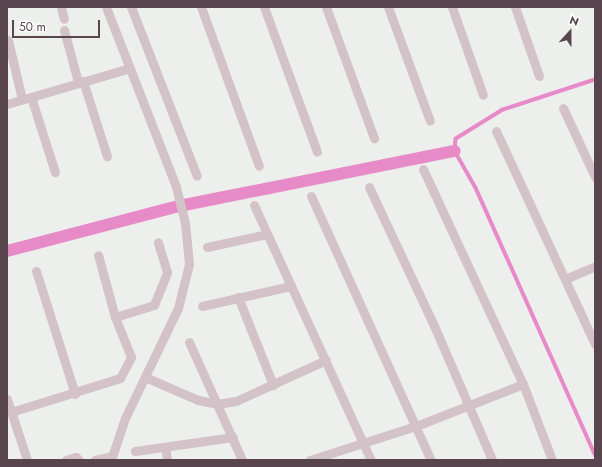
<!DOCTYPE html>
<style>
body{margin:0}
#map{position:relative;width:602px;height:467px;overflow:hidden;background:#ecefec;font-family:Jost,sans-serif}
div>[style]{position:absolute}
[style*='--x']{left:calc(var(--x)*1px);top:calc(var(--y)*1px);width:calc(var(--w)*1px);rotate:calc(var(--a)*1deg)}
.stream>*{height:3.5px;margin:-1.75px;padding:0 1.75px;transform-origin:1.75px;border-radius:1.75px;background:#e78ac8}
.canal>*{height:12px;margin:-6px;padding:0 6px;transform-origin:6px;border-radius:6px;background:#e78ac8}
.minor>*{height:9px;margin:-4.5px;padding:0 4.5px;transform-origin:4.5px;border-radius:4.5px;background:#d3c3c9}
span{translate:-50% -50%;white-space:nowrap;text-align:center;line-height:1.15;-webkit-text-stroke:4px #fff;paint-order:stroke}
.frame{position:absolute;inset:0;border:8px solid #58454d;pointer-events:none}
.north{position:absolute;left:550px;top:12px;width:40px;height:40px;-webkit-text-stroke:3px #fff;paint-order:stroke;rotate:21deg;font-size:11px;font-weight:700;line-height:16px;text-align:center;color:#58454d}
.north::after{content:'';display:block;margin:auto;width:14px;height:18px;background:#58454d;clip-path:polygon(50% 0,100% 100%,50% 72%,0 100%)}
.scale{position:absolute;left:12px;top:20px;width:88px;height:18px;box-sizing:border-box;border:2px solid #58454d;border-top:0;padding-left:5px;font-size:12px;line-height:14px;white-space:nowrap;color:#58454d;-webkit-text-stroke:3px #fff;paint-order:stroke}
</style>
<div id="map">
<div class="stream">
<div style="--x:595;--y:80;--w:97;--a:161.9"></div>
<div style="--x:503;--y:110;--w:55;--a:148.3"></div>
<div style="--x:456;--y:139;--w:12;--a:95"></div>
<div style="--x:455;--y:151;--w:43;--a:60.4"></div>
<div style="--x:476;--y:188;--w:291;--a:65.9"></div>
</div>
<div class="canal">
<div style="--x:7;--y:251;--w:178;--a:-14.7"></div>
<div style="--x:179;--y:206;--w:281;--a:-11.3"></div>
</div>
<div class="minor">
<div style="--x:61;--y:7;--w:12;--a:76"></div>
<div style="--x:106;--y:7;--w:193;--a:68.7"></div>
<div style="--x:176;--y:187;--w:37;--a:76"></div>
<div style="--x:185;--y:223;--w:41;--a:84.4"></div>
<div style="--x:189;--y:264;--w:45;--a:104"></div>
<div style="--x:178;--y:308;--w:122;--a:115.7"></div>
<div style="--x:125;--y:418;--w:44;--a:108.4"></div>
<div style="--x:131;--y:7;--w:181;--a:68.7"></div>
<div style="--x:201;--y:7;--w:169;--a:70"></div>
<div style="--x:264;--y:7;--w:154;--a:69.9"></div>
<div style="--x:326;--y:7;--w:140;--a:69.9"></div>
<div style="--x:388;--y:7;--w:121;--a:69.8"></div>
<div style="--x:452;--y:7;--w:93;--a:70.6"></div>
<div style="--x:515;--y:7;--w:73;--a:70.8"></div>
<div style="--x:64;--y:30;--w:54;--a:74.9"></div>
<div style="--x:8;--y:40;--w:61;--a:76.7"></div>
<div style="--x:83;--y:81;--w:79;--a:72.3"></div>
<div style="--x:31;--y:97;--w:79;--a:72.3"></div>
<div style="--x:7;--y:104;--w:128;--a:-16.3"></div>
<div style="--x:563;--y:108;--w:76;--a:65.1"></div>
<div style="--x:496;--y:131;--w:235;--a:65.1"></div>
<div style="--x:423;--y:169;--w:237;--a:65.1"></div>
<div style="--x:523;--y:384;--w:81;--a:69.1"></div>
<div style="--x:369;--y:187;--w:156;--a:64.9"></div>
<div style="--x:435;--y:328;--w:144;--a:66.6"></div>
<div style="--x:311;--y:196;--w:290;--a:65.6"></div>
<div style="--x:254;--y:205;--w:281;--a:65.4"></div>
<div style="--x:207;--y:247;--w:61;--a:-12.2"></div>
<div style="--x:36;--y:271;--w:129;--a:72.4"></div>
<div style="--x:565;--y:279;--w:33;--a:-23"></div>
<div style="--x:238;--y:297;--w:95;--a:68.3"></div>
<div style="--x:202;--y:306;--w:91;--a:-12.7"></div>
<div style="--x:115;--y:317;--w:41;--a:-17.1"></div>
<div style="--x:154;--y:305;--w:35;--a:-68"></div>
<div style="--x:167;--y:272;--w:31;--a:-107"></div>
<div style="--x:189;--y:342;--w:129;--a:65.8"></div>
<div style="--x:145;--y:377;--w:58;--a:23.5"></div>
<div style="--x:198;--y:400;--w:19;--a:12"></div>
<div style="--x:217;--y:404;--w:19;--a:-9"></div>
<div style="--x:236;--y:401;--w:99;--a:-24.5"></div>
<div style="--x:7;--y:399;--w:64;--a:71.8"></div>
<div style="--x:11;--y:412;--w:114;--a:-17.3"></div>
<div style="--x:120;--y:378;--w:24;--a:-62"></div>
<div style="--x:131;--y:357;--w:43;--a:-111.8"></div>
<div style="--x:115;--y:317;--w:64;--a:-105.3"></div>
<div style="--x:165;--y:447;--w:13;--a:81"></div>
<div style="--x:135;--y:451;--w:99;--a:-8.1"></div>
<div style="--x:66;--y:460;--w:10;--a:-17"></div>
<div style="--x:76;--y:457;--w:4;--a:45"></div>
<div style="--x:95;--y:460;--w:17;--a:-13"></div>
<div style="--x:310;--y:460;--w:111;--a:-17.8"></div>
<div style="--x:416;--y:426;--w:115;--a:-21.4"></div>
</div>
<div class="frame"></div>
<div class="north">N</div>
<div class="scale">50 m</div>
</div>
